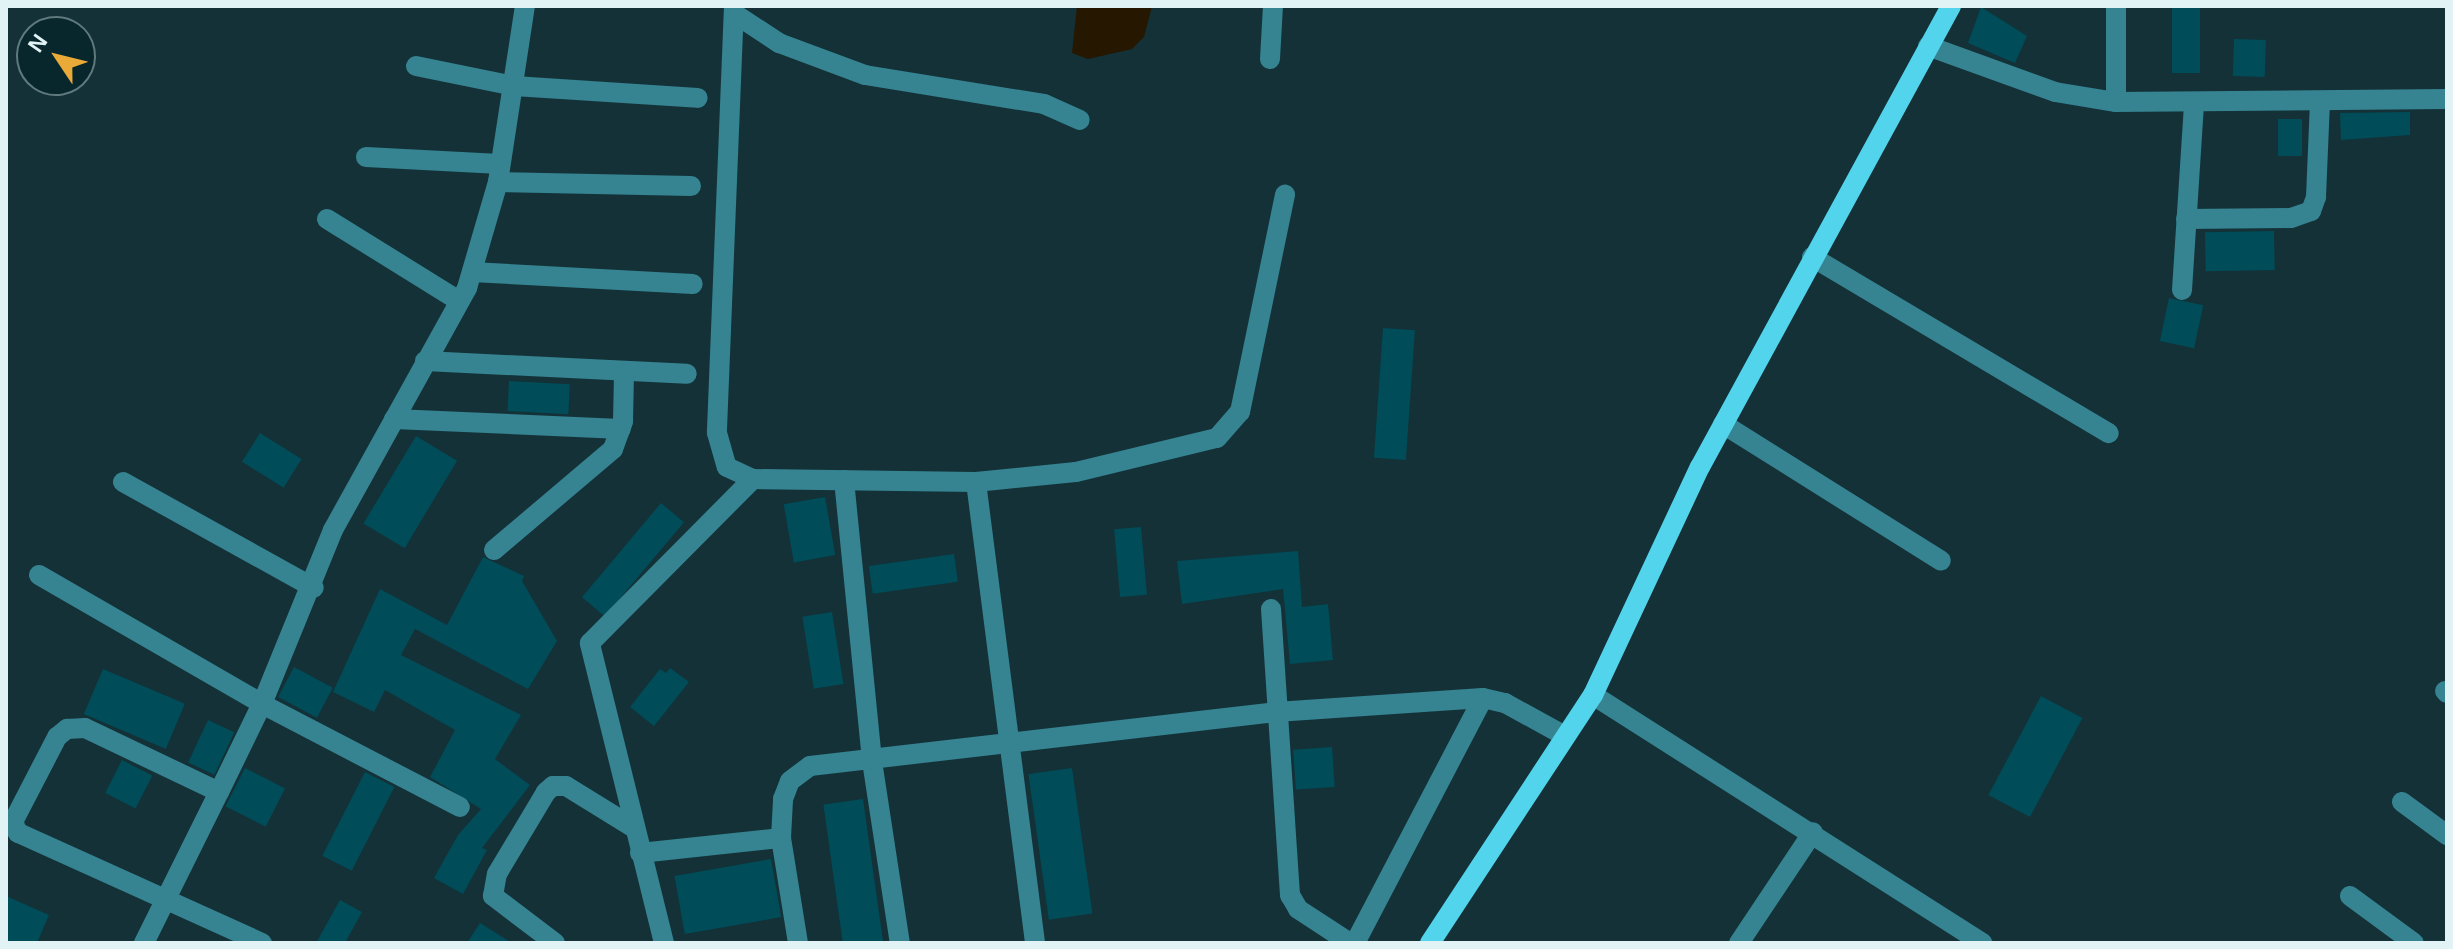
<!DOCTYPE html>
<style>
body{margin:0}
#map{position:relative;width:2453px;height:949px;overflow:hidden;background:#133137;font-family:Helvetica,sans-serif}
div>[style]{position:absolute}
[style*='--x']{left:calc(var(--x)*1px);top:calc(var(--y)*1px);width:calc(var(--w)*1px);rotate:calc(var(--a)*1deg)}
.water>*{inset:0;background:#261701}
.building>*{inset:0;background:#004c58;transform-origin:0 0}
.minor>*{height:20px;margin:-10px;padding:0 10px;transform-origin:10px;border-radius:10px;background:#368391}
.major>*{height:20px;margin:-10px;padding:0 10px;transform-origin:10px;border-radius:10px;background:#51d4ec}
span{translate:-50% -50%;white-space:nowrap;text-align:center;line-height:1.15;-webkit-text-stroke:8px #08272d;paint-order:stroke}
.frame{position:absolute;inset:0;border:8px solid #e2f3f6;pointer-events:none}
.north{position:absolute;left:16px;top:16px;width:80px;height:80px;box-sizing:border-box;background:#08272d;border:2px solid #5f797d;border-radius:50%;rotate:305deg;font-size:22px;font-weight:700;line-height:32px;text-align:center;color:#e2f3f6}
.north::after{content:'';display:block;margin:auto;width:28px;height:36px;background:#e9aa38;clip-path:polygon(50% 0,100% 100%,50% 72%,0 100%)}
</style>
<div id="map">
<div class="water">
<div style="clip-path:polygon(1077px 6px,1152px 6px,1144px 37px,1132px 49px,1088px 59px,1072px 53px)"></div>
</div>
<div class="building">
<div style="left:2172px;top:6px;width:28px;height:67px"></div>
<div style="clip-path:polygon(1981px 7px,2027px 36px,2015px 63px,1968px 43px)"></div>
<div style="left:2234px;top:39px;width:32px;height:37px;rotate:2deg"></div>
<div style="clip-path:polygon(2410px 112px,2410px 135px,2341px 140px,2340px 113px)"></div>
<div style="left:2278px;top:119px;width:24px;height:37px"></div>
<div style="left:2274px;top:231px;width:39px;height:69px;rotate:89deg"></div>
<div style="left:2169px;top:298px;width:35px;height:44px;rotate:12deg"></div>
<div style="left:1383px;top:328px;width:32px;height:130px;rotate:4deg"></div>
<div style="left:509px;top:381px;width:61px;height:30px;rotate:3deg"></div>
<div style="left:260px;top:433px;width:49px;height:34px;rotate:32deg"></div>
<div style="left:416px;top:436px;width:48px;height:102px;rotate:31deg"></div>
<div style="left:825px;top:497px;width:59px;height:42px;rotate:80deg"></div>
<div style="left:661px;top:503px;width:30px;height:123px;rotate:40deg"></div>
<div style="left:1141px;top:527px;width:68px;height:27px;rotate:85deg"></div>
<div style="clip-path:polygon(1298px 551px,1302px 607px,1328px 604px,1333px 660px,1290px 664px,1283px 589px,1182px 604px,1177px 561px)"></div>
<div style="left:954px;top:554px;width:28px;height:86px;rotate:82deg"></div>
<div style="clip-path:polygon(483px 557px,524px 576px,522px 581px,557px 641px,528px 689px,415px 629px,401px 655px,521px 715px,495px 759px,530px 785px,482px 848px,487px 850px,463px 894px,434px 878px,458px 835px,481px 809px,430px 777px,455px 730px,385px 690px,374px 712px,333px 692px,380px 589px,447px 625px)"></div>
<div style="left:832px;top:612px;width:73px;height:30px;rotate:81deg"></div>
<div style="left:294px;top:667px;width:44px;height:34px;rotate:28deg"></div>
<div style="clip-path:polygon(670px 668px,689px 682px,654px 726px,630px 707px,660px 669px,666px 673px)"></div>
<div style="left:103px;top:669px;width:89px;height:49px;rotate:23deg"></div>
<div style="left:2041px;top:696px;width:47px;height:112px;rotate:28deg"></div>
<div style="left:208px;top:720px;width:29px;height:47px;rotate:25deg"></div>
<div style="left:1332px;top:747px;width:40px;height:39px;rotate:86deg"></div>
<div style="left:122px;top:760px;width:34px;height:37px;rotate:27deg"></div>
<div style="left:245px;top:768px;width:45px;height:43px;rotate:27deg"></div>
<div style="left:1072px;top:768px;width:147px;height:44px;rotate:82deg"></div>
<div style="left:365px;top:772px;width:33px;height:94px;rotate:27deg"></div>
<div style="left:863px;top:799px;width:145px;height:40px;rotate:82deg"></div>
<div style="left:771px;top:859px;width:59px;height:98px;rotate:80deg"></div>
<div style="clip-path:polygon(6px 896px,49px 915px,37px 943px,6px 943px)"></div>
<div style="clip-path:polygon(340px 900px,362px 912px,345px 943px,316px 943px)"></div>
<div style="clip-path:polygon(480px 923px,512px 943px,467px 943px)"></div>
</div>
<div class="minor">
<div style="--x:734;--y:6;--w:427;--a:92.3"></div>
<div style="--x:717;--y:433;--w:35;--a:74"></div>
<div style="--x:727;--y:467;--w:29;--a:25"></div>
<div style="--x:753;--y:479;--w:223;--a:0.8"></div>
<div style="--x:976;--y:482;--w:100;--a:-5.7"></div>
<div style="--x:1076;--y:472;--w:145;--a:-13.6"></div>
<div style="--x:1217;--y:438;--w:35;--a:-49"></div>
<div style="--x:1240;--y:412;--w:222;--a:-78.3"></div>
<div style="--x:2116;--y:6;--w:96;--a:90"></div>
<div style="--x:735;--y:14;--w:53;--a:33.4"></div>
<div style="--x:779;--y:43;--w:92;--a:20.4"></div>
<div style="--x:865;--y:75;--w:181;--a:9.2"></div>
<div style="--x:1044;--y:104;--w:39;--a:24"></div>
<div style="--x:1928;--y:46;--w:135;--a:19.9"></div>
<div style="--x:2055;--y:92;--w:62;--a:9.3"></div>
<div style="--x:2116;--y:102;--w:331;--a:-0.5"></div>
<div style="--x:1270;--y:59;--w:53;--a:-86.8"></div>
<div style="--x:416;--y:66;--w:100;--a:11.5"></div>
<div style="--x:514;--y:86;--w:184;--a:3.7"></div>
<div style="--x:366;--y:157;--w:134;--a:3"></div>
<div style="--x:498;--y:182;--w:193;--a:1.2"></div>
<div style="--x:327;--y:219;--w:155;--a:31.8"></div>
<div style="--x:2186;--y:219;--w:105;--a:-0.5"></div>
<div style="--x:2291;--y:218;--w:21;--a:-19"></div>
<div style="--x:2311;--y:211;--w:15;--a:-70"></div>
<div style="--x:2316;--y:197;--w:96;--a:-87.6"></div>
<div style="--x:1812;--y:257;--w:345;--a:30.7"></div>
<div style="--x:472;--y:272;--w:221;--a:3.1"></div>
<div style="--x:2182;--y:290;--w:188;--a:-86.3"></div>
<div style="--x:425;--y:361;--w:262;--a:2.8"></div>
<div style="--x:394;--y:419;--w:227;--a:2.5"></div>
<div style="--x:1723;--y:424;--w:257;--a:32.1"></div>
<div style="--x:844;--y:480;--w:282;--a:84.3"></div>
<div style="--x:872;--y:761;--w:184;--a:81.3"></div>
<div style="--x:123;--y:482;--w:218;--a:29"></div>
<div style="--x:976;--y:482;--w:465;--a:82.7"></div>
<div style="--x:494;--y:550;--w:156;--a:-40.3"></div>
<div style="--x:613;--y:449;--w:30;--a:-70"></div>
<div style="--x:623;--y:421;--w:47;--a:-88.8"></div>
<div style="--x:39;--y:575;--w:258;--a:30"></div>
<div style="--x:262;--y:704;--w:188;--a:-67.8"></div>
<div style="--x:333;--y:530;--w:277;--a:-61"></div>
<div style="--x:467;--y:288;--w:110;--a:-73.7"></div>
<div style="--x:498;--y:182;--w:178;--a:-81.3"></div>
<div style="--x:1271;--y:609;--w:287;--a:86.2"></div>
<div style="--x:1290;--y:895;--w:16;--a:60"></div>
<div style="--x:1298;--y:909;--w:62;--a:33.2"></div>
<div style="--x:2445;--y:691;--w:3;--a:45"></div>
<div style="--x:1593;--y:695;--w:462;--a:32.5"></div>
<div style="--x:2402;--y:802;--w:56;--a:36.3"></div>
<div style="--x:640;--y:853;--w:142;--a:-6.1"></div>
<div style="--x:2350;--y:896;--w:79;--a:36.3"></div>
<div style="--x:144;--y:943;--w:169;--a:-63.6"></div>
<div style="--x:262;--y:943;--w:268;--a:-155.7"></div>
<div style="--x:18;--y:833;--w:12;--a:-114"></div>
<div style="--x:13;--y:822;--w:96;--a:-62.6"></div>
<div style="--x:57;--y:737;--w:13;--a:-39"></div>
<div style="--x:67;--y:729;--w:18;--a:-3"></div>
<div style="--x:85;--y:728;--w:148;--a:25.5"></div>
<div style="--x:219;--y:792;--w:98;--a:-64"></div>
<div style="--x:262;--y:704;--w:223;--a:27.5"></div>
<div style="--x:555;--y:943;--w:78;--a:-142.8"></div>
<div style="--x:493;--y:896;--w:22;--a:-80"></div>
<div style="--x:497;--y:874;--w:96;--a:-59.1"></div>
<div style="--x:546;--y:792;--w:9;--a:-41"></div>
<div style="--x:553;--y:786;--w:13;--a:0"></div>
<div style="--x:566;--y:786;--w:80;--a:31.7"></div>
<div style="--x:664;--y:943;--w:309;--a:-103.9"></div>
<div style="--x:590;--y:643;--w:231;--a:-45.2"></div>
<div style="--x:798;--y:943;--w:106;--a:-99.2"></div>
<div style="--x:781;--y:838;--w:39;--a:-87"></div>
<div style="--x:783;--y:799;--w:19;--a:-69"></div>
<div style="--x:790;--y:781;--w:25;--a:-37"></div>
<div style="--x:810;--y:766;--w:469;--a:-6.6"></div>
<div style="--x:1276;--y:712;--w:207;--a:-3.9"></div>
<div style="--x:1483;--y:698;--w:23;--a:13"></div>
<div style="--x:1505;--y:703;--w:68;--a:28.8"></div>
<div style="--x:1355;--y:943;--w:276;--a:-62.4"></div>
<div style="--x:1739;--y:943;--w:133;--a:-56.3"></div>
</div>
<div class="major">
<div style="--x:1430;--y:943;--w:297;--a:-56.7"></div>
<div style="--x:1593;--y:695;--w:252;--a:-64.9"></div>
<div style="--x:1700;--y:467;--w:525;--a:-61.43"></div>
</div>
<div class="frame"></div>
<div class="north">N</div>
</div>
